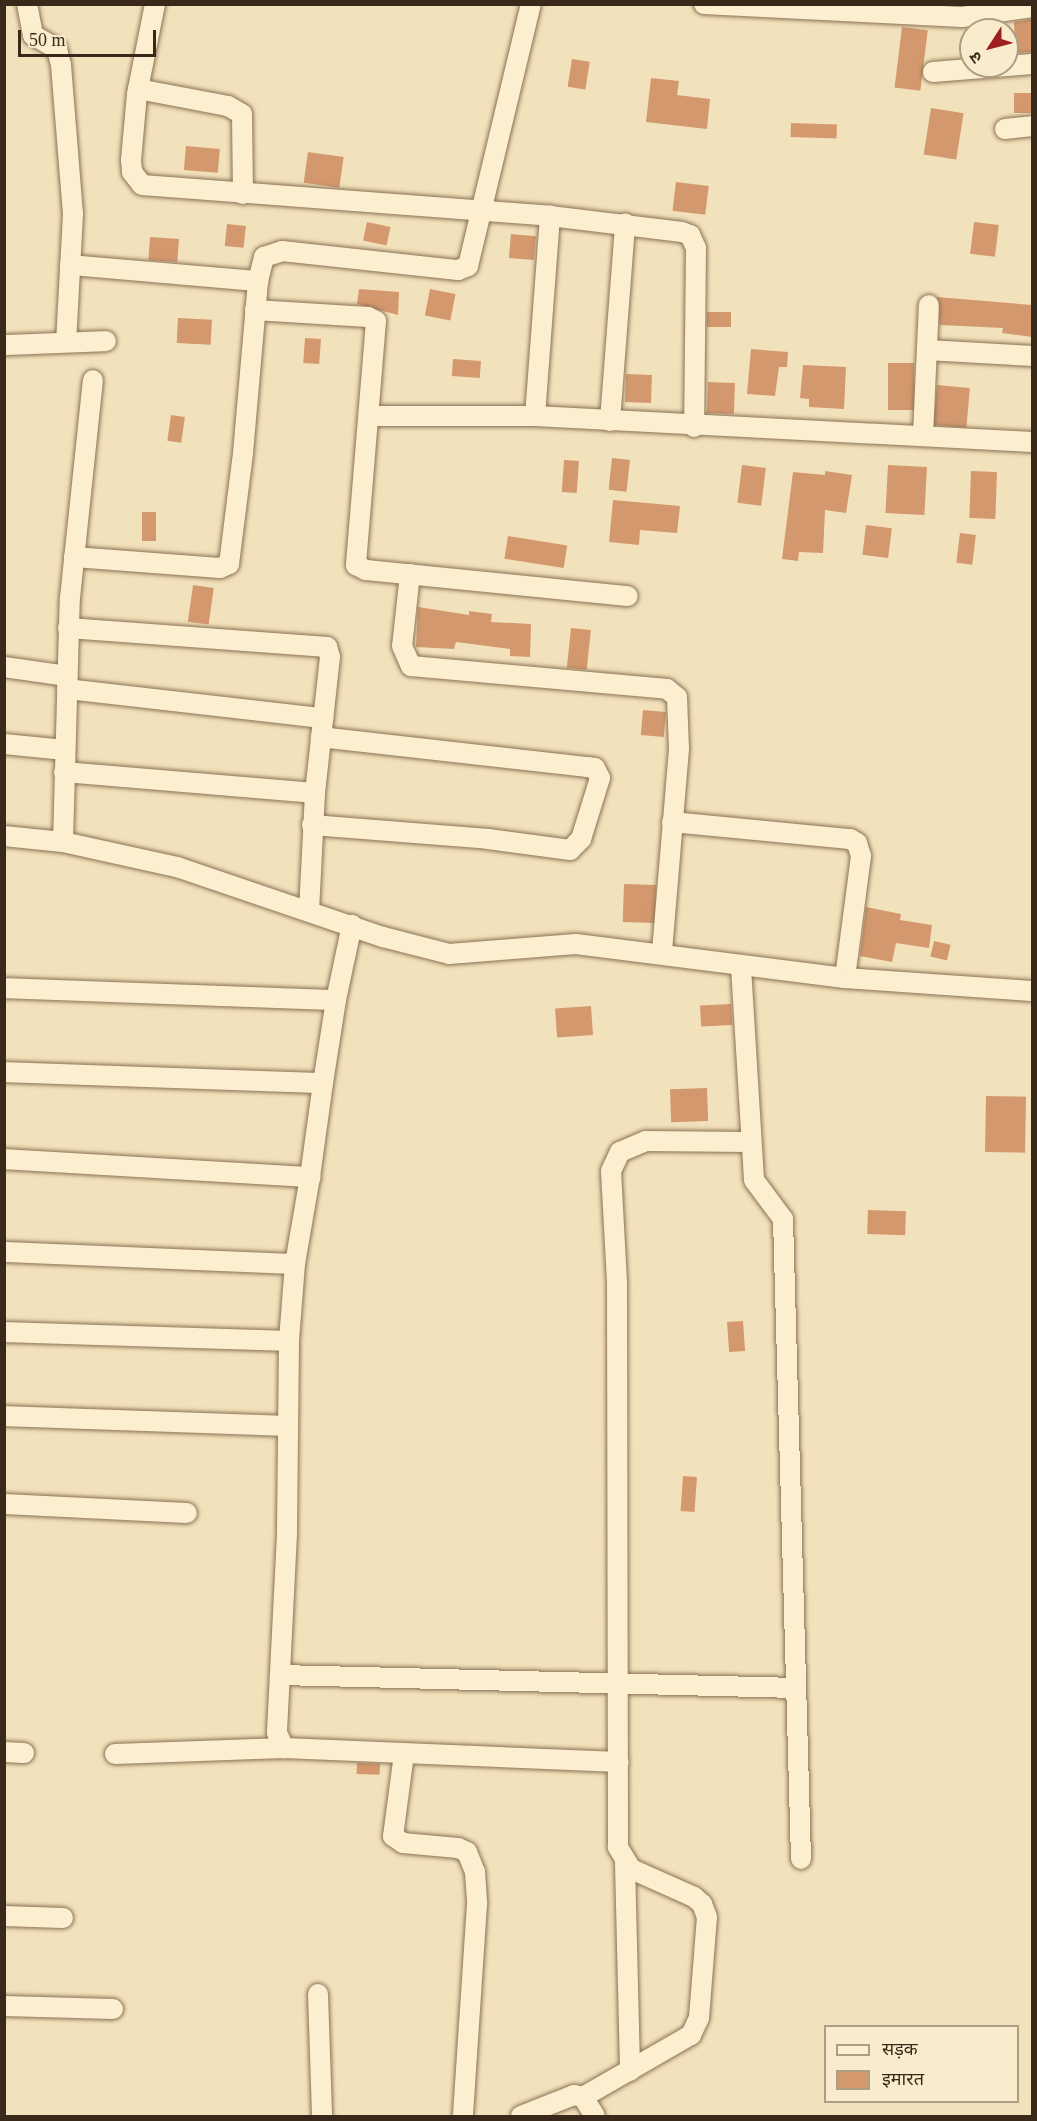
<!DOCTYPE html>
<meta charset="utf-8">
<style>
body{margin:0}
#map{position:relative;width:1037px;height:2121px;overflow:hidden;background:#f2e2bc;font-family:"Times New Roman","Noto Sans Devanagari",serif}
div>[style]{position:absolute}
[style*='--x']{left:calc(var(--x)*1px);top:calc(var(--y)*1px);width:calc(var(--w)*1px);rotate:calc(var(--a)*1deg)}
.building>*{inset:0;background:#d4986e;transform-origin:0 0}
.roads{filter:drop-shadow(0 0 2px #8b7154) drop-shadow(0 0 2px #8b7154)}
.minor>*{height:20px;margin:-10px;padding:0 10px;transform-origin:10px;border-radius:10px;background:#fcefd0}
span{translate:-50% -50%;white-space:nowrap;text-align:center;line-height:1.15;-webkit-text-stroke:5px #f8eccc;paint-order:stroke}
.frame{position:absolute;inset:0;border:6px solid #38291a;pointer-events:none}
.legend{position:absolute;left:824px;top:2025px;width:195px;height:78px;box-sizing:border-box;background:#f8eccc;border:2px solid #ab9e85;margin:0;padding:8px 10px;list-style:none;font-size:18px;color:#38291a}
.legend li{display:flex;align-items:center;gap:12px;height:30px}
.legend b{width:30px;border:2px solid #ab9e85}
.north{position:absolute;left:959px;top:18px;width:60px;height:60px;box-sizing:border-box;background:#f8eccc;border:2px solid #ab9e85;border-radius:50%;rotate:234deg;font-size:16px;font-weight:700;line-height:24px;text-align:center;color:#38291a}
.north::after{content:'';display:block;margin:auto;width:21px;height:27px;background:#9f1e20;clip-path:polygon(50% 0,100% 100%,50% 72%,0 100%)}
.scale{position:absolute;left:18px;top:30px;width:138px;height:27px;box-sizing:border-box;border:3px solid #38291a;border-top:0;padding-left:8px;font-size:18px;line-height:21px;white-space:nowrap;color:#38291a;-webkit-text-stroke:4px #f8eccc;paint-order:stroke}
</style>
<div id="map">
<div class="building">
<div style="clip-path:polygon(1032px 19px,1032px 52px,1015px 53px,1014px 22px)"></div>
<div style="left:902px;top:27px;width:26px;height:61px;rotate:7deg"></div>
<div style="left:572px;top:59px;width:18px;height:28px;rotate:9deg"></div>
<div style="clip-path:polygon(651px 78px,679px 81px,677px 95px,710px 99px,707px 129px,646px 122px)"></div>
<div style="left:1032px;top:93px;width:20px;height:18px;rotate:90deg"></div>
<div style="left:931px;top:108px;width:33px;height:47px;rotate:9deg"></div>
<div style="left:791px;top:123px;width:46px;height:14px;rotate:2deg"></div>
<div style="left:186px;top:146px;width:34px;height:24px;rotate:5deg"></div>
<div style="left:308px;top:152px;width:36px;height:31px;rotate:8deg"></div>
<div style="left:676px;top:182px;width:33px;height:29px;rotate:7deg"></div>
<div style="left:367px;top:222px;width:24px;height:19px;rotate:12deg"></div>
<div style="left:974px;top:222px;width:25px;height:32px;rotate:7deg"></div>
<div style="left:227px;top:224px;width:19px;height:22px;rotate:6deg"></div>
<div style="left:511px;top:234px;width:25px;height:24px;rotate:5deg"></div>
<div style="left:150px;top:237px;width:29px;height:23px;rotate:4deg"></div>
<div style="clip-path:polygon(359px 289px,399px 292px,398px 315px,357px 304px)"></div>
<div style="left:430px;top:289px;width:26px;height:27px;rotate:11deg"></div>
<div style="clip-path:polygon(937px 297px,1032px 305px,1032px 337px,1002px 333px,1003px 328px,940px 325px)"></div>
<div style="left:707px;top:312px;width:24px;height:15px"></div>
<div style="left:178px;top:318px;width:34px;height:25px;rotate:3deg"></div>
<div style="left:305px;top:338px;width:16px;height:25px;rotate:4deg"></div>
<div style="clip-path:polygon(751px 349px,788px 352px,787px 367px,779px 367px,775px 396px,747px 394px)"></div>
<div style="left:453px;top:359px;width:28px;height:17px;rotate:4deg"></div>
<div style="left:888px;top:363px;width:26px;height:47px"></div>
<div style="clip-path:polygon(803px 365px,846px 367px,844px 409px,809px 407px,809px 399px,800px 398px)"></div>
<div style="left:626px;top:374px;width:26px;height:28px;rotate:2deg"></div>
<div style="left:708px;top:382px;width:27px;height:31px;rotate:2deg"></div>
<div style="left:937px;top:385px;width:33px;height:40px;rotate:5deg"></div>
<div style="left:171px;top:415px;width:14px;height:26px;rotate:8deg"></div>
<div style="left:612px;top:458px;width:18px;height:32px;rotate:6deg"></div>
<div style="left:564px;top:460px;width:15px;height:32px;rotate:4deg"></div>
<div style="left:742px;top:465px;width:24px;height:38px;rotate:7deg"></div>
<div style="left:888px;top:465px;width:39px;height:48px;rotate:3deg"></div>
<div style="clip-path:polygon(825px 471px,852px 475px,846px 513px,825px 510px,823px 553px,799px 552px,798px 561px,782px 559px,793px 472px,825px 475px)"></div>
<div style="left:971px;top:471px;width:26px;height:47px;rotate:2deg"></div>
<div style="clip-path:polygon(613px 500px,680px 506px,677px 533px,640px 530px,639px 545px,609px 542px)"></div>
<div style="left:142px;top:512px;width:14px;height:29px"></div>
<div style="left:866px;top:525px;width:26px;height:30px;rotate:7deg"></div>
<div style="left:960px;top:533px;width:16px;height:30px;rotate:7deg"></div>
<div style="left:508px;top:536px;width:60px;height:23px;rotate:9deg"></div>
<div style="left:193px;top:585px;width:21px;height:37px;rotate:8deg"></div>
<div style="clip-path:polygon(418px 607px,469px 615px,469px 611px,492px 614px,491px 622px,531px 624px,530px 657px,510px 656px,510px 649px,456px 642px,454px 649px,416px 647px)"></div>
<div style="left:571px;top:628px;width:20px;height:40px;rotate:6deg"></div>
<div style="left:643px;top:710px;width:23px;height:25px;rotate:5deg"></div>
<div style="left:624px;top:884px;width:32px;height:38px;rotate:2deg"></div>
<div style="clip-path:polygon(866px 907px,901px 914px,900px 920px,932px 925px,929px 948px,896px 943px,892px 962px,860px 956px)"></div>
<div style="left:934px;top:941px;width:17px;height:16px;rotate:13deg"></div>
<div style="left:731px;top:1004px;width:21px;height:31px;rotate:87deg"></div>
<div style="left:591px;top:1006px;width:29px;height:36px;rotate:86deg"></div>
<div style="left:707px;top:1088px;width:33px;height:37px;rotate:88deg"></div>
<div style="left:986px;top:1096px;width:40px;height:56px;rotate:1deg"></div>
<div style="left:868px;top:1210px;width:38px;height:24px;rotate:2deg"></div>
<div style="left:743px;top:1321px;width:30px;height:16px;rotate:86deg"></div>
<div style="left:683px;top:1476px;width:14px;height:35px;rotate:4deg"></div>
<div style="left:357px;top:1763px;width:23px;height:11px;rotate:2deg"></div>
</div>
<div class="roads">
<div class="minor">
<div style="--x:27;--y:4;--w:32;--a:79"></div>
<div style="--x:33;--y:35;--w:28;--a:30"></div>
<div style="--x:57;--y:49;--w:16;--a:76"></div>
<div style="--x:61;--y:65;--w:149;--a:85.4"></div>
<div style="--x:73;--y:214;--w:128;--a:93.1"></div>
<div style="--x:155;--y:4;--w:92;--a:101.3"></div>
<div style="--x:137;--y:94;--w:66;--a:95.2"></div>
<div style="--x:131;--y:160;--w:12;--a:85"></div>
<div style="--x:132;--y:172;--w:16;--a:52"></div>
<div style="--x:142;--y:185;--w:409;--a:4.3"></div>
<div style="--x:550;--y:216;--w:133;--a:6.9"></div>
<div style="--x:682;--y:232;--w:9;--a:21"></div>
<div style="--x:690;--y:235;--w:14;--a:65"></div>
<div style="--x:696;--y:248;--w:179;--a:90.6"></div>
<div style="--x:704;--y:4;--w:258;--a:2.9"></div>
<div style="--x:962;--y:17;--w:71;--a:-8.1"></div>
<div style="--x:933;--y:72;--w:99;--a:-4.6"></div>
<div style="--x:138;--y:89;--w:92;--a:10.7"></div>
<div style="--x:228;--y:106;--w:16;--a:30"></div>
<div style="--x:242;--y:114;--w:80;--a:89.3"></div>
<div style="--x:1005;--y:129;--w:27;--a:-6"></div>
<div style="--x:70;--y:265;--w:189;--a:4.9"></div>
<div style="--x:255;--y:310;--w:113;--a:3.5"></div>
<div style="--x:368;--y:317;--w:9;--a:27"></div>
<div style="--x:376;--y:321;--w:245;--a:94.7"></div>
<div style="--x:356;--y:565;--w:11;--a:27"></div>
<div style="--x:366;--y:570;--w:263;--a:5.7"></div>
<div style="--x:4;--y:345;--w:102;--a:-2.2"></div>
<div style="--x:928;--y:350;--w:104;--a:3.3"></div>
<div style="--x:371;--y:416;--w:164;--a:0"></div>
<div style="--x:535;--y:416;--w:498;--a:3"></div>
<div style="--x:535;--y:416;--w:201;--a:-85.7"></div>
<div style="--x:610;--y:421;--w:198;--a:-85.6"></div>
<div style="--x:923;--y:435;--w:130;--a:-87.4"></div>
<div style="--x:74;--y:557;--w:146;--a:4.3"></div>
<div style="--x:220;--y:568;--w:10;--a:-24"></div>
<div style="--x:229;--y:564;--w:112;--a:-82.8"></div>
<div style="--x:243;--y:453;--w:173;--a:-85"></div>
<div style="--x:258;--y:281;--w:25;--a:-76"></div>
<div style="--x:264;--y:257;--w:19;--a:-18"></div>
<div style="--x:282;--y:251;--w:177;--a:6.2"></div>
<div style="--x:458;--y:270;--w:11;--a:-22"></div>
<div style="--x:468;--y:266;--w:269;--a:-76.5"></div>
<div style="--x:410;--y:574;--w:72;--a:96.3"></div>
<div style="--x:402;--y:646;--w:22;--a:66"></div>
<div style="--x:411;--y:666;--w:257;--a:5.1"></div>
<div style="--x:667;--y:689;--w:13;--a:39"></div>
<div style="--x:677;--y:697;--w:52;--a:87.8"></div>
<div style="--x:679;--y:749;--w:204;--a:94.8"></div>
<div style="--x:68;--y:628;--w:260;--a:4.2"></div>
<div style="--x:327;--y:647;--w:10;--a:73"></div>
<div style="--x:330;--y:657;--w:137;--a:96.3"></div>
<div style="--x:315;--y:793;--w:117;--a:92.9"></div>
<div style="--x:4;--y:667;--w:64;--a:8.1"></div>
<div style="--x:67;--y:689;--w:258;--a:6.5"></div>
<div style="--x:4;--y:744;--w:61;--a:5.6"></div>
<div style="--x:64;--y:772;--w:252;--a:4.8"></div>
<div style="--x:672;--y:822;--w:179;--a:5.5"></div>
<div style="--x:850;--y:839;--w:8;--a:30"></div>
<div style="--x:857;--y:843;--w:14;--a:73"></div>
<div style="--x:861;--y:856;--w:123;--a:97.5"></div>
<div style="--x:312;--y:825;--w:177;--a:4.5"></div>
<div style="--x:488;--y:839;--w:83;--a:7.6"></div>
<div style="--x:570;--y:850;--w:16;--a:-45"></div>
<div style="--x:581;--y:839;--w:64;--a:-72.7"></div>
<div style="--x:600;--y:778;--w:11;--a:-117"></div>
<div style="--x:595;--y:768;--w:8;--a:-173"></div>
<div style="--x:587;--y:767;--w:268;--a:-173.6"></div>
<div style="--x:4;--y:836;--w:59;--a:5.8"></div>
<div style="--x:63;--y:842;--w:117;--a:12.4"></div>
<div style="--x:177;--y:867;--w:218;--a:18.8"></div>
<div style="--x:383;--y:937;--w:68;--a:14.4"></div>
<div style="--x:449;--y:954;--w:127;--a:-4.5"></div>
<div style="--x:576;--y:944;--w:271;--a:7.2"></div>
<div style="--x:845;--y:978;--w:187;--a:4"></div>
<div style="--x:63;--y:842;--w:244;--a:-88.4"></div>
<div style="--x:70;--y:598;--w:219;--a:-84"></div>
<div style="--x:741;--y:967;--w:213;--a:86.5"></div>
<div style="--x:754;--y:1180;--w:49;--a:53.4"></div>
<div style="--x:783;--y:1219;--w:640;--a:88.39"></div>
<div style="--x:4;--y:988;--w:332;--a:2.1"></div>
<div style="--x:336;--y:1000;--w:84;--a:98.9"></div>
<div style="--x:336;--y:1000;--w:77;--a:-78"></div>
<div style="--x:4;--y:1072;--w:319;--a:2"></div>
<div style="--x:323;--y:1083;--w:95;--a:97.9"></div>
<div style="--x:4;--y:1159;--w:307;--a:3.4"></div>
<div style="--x:310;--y:1177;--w:88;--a:99.8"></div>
<div style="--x:4;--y:1252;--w:291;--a:2.4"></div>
<div style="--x:295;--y:1264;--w:77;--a:94.5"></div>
<div style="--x:289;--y:1341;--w:285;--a:-178.2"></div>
<div style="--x:289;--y:1341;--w:193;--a:90.6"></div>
<div style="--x:287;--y:1534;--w:199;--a:92.9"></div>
<div style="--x:277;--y:1733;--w:17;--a:65"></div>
<div style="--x:284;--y:1748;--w:335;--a:2.4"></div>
<div style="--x:4;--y:1416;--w:282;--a:2"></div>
<div style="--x:4;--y:1504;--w:183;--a:2.8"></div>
<div style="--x:280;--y:1675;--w:516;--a:1.44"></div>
<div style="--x:4;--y:1752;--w:20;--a:3"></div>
<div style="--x:115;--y:1754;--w:169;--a:-2"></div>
<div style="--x:404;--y:1754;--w:83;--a:97.6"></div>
<div style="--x:393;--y:1836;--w:12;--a:35"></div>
<div style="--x:403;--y:1843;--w:55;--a:5.2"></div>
<div style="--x:458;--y:1848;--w:10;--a:24"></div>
<div style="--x:467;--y:1852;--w:22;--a:68"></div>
<div style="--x:475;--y:1872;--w:32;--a:86"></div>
<div style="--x:477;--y:1904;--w:212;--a:93.8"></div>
<div style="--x:625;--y:1863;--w:208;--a:88.6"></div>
<div style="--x:4;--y:1916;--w:59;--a:1.9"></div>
<div style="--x:318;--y:1994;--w:122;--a:88.1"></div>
<div style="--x:4;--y:2006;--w:109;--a:1.6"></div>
<div style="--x:583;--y:2097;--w:125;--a:-29.9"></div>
<div style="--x:691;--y:2035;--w:19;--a:-65"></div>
<div style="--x:699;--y:2018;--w:101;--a:-85.5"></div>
<div style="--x:707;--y:1917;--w:14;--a:-111"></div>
<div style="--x:702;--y:1904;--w:11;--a:-139"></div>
<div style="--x:694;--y:1897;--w:69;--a:-156"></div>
<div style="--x:631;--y:1869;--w:26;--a:-121"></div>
<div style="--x:618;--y:1847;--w:565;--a:-90.1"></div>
<div style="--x:617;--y:1282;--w:111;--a:-93.1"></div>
<div style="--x:611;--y:1171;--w:21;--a:-65"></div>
<div style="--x:620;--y:1152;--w:28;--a:-23"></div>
<div style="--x:646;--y:1141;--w:103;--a:0.6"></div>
<div style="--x:521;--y:2116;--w:57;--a:-21.6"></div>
<div style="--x:574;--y:2095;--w:9;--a:13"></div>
<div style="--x:583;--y:2097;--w:22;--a:58"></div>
</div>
</div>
<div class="frame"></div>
<ul class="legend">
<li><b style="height:8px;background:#fcefd0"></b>सड़क</li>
<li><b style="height:16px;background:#d4986e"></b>इमारत</li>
</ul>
<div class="north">उ</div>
<div class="scale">50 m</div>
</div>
